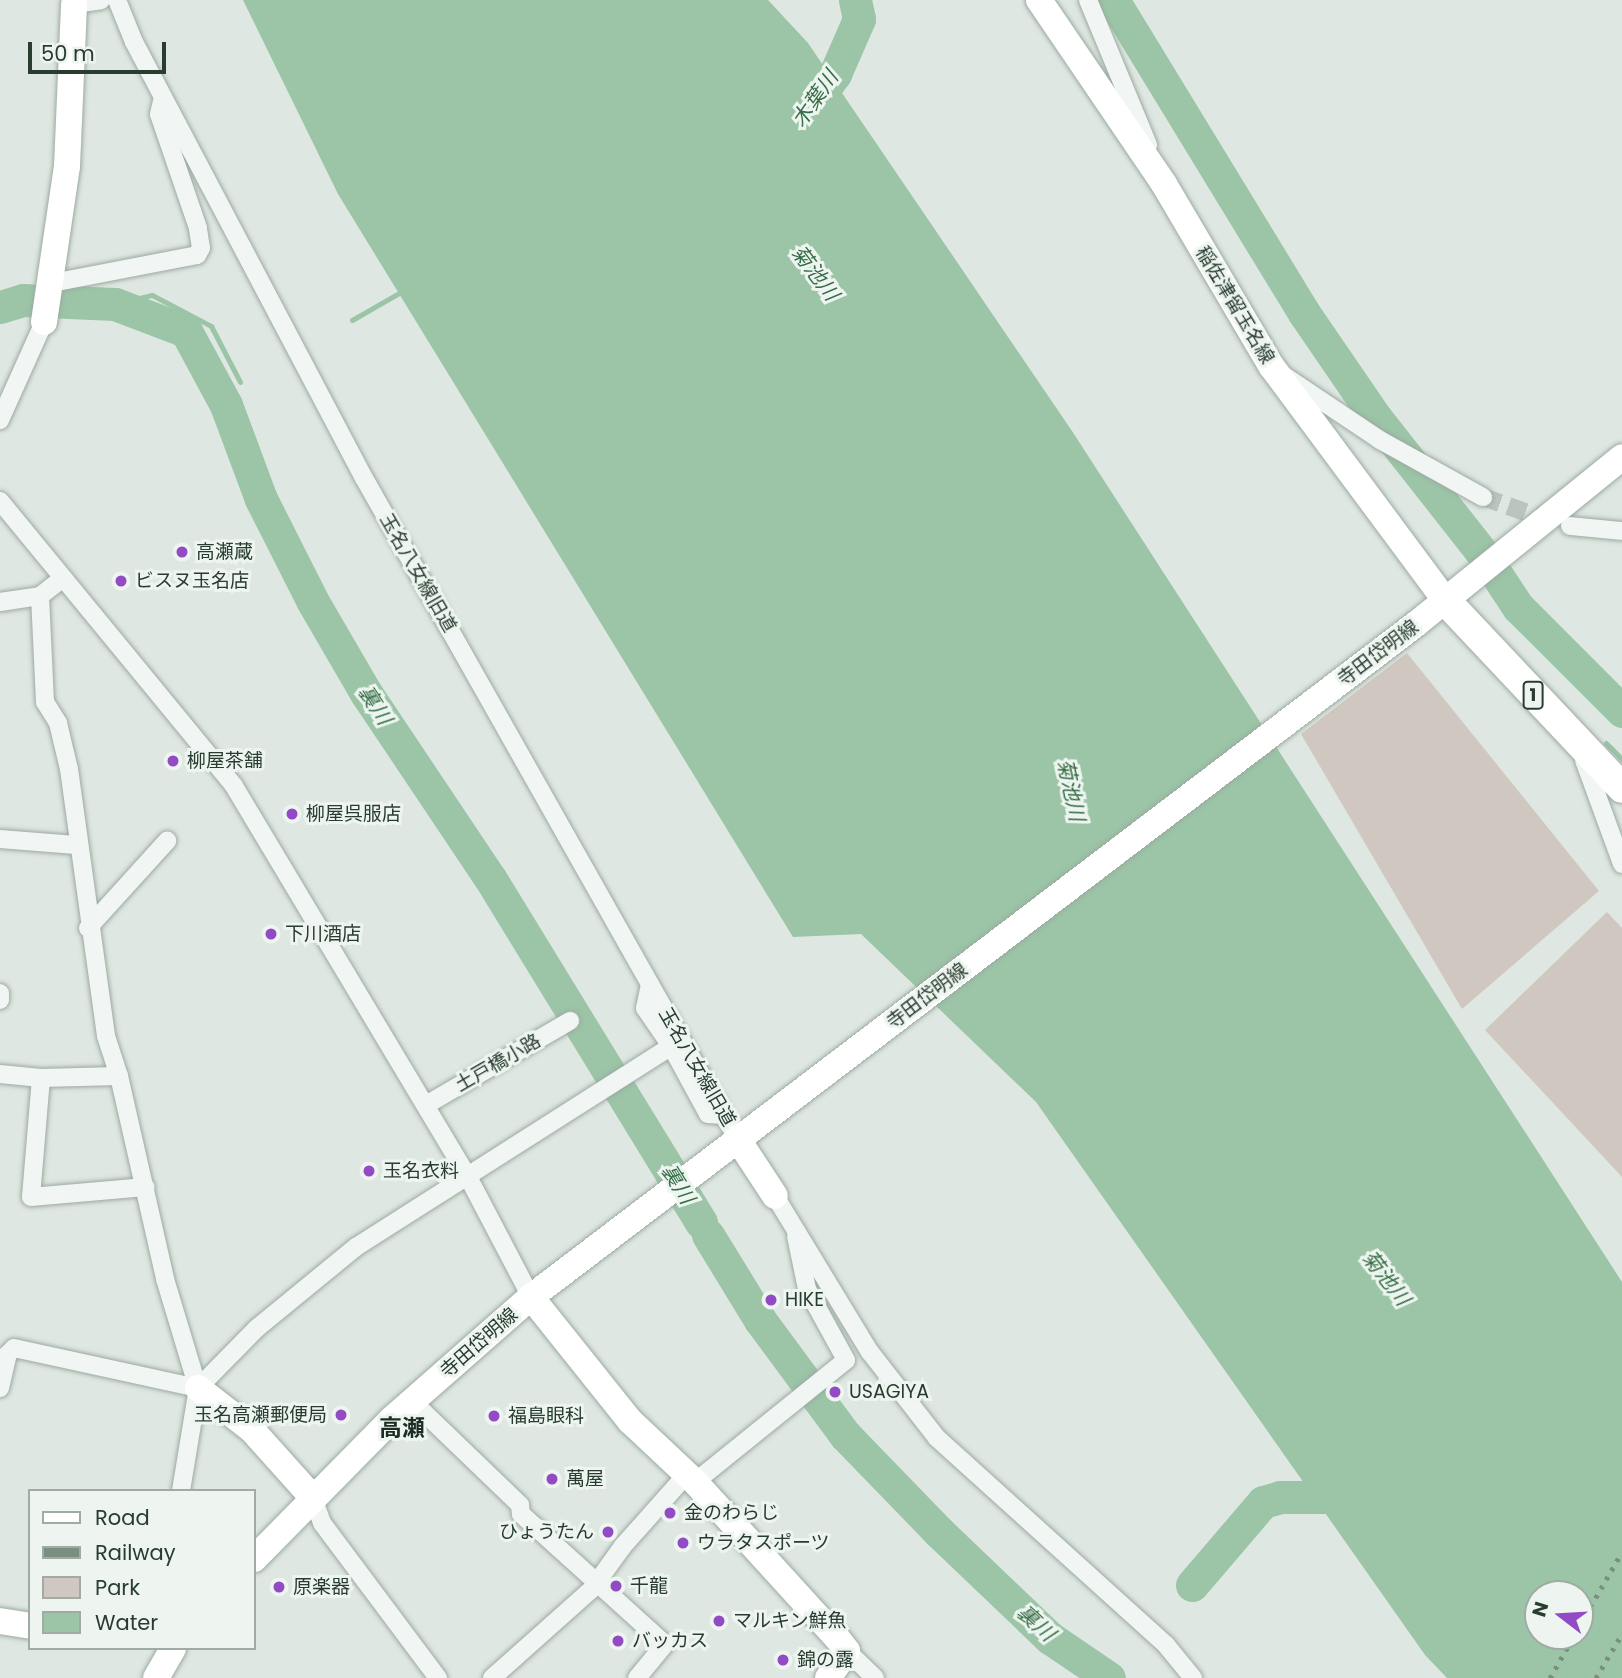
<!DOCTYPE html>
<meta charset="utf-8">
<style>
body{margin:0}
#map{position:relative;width:1622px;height:1678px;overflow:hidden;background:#dee7e1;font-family:Poppins,"Noto Sans JP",sans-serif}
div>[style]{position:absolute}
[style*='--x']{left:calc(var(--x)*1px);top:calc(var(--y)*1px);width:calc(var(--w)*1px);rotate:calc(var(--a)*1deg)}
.green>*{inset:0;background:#d0c8c0}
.water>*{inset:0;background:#9bc5a6}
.stream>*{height:5px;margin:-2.5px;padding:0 2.5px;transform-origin:2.5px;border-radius:2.5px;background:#9bc5a6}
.river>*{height:33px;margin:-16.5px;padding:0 16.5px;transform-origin:16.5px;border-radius:16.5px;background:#9bc5a6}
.street-tunnel>*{height:18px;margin-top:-9px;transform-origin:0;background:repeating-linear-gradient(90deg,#bac5be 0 18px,transparent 0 27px)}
.roads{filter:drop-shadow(0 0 2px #9caaa1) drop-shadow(0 0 2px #9caaa1)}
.street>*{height:18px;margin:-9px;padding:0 9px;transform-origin:9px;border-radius:9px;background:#f1f5f3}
.secondary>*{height:26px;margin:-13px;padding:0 13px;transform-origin:13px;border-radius:13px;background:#fff}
.primary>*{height:30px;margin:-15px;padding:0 15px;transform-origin:15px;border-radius:15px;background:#fff}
.rail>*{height:5px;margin-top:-2.5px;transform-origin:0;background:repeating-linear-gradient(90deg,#798f81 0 3.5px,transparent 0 10.5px)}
.dots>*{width:19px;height:19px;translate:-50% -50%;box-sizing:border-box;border:4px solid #eef5f0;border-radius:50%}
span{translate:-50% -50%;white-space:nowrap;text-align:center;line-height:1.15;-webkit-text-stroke:6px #eef5f0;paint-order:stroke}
.shield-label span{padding:2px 5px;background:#eef5f0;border:2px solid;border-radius:5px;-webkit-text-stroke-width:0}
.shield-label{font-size:18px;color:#283d30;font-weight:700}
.street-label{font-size:19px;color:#283d30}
.poi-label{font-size:19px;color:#283d30}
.left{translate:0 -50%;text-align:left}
.right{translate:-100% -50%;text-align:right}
.water-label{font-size:21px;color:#356e46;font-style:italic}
.quarter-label{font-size:23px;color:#1b2d22;font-weight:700}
.legend{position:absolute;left:28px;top:1489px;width:228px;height:161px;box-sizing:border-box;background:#eef5f0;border:2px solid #9faba3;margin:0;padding:9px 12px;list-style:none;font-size:21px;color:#283d30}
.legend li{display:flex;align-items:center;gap:14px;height:35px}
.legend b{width:35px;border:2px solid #9faba3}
.north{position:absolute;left:1524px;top:1580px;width:70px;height:70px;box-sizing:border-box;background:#eef5f0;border:2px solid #9faba3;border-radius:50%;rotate:287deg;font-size:19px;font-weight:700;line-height:28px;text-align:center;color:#283d30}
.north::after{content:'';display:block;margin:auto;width:24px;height:32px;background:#924ac5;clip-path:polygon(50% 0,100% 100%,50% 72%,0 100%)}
.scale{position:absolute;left:28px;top:42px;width:138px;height:32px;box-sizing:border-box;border:4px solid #283d30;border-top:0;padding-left:9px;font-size:21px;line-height:24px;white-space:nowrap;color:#283d30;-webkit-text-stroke:5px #eef5f0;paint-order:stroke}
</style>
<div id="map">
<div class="green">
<div style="clip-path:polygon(1407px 653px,1599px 891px,1462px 1009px,1301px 734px)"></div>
<div style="clip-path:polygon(1607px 912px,1622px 928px,1622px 1177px,1485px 1030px)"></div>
</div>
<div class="water">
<div style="clip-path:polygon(evenodd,243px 0,768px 0,808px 43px,1072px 431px,1622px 1282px,1622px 1678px,1447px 1678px,1425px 1655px,1036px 1102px,861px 934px,793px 937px,338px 194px,243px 0,1538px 1594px,1580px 1594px,1580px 1636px,1538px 1636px,1538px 1594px)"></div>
</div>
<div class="stream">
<div style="--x:115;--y:304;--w:38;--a:-14"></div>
<div style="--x:152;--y:295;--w:67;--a:27.7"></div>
<div style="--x:211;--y:326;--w:63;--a:62.6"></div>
<div style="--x:352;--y:320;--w:54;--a:-29.9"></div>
<div style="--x:1606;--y:743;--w:23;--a:45"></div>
</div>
<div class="river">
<div style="--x:1113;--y:0;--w:367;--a:58.6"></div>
<div style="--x:1304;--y:313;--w:127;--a:55.6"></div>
<div style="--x:1376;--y:418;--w:173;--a:51.8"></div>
<div style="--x:1483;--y:554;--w:64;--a:56.6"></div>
<div style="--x:1518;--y:607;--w:147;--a:45"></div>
<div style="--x:805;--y:115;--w:51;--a:-53.8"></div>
<div style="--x:835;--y:74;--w:60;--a:-66.4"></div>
<div style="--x:859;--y:19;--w:19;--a:-102"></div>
<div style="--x:0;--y:307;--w:24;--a:-17"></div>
<div style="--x:23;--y:300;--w:92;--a:2.5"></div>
<div style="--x:115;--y:304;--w:76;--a:20.8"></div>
<div style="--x:186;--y:331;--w:84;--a:61.6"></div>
<div style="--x:226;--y:405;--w:100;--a:69.6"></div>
<div style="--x:261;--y:499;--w:115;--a:63.2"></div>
<div style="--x:313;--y:602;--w:105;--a:59.8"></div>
<div style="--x:366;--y:693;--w:223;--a:56.2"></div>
<div style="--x:490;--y:878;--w:404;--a:58.5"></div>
<div style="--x:708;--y:1235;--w:100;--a:58.5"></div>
<div style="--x:760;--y:1320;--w:143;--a:53.5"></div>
<div style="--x:845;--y:1435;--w:135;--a:45.9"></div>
<div style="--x:939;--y:1532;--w:153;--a:43.7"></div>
<div style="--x:1050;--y:1638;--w:71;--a:34.1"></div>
<div style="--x:1192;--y:1585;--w:109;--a:-49.5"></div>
<div style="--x:1263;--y:1502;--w:18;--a:-16"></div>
<div style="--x:1280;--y:1497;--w:78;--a:0"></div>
</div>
<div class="street-tunnel">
<div style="--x:1483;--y:497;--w:74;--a:19.7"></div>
</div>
<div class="roads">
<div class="street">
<div style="--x:74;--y:0;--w:4;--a:90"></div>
<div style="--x:74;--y:4;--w:27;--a:-8"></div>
<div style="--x:117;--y:0;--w:45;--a:68"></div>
<div style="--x:134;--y:42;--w:493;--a:62.2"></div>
<div style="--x:364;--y:478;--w:758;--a:60.53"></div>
<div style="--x:1088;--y:0;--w:157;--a:67.5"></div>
<div style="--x:52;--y:283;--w:148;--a:-10.9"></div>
<div style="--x:197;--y:255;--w:8;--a:-60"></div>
<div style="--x:201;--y:248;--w:20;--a:-99"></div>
<div style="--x:198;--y:228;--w:120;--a:-108.9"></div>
<div style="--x:159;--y:114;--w:17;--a:-77"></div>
<div style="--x:1286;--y:377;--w:113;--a:33.8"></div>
<div style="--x:1380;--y:440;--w:118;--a:29"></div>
<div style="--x:0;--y:420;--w:107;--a:-65.8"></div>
<div style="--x:0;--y:501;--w:369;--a:50.6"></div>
<div style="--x:234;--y:786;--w:456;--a:59.1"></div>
<div style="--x:468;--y:1177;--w:136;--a:62.3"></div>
<div style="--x:1570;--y:526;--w:52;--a:5.5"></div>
<div style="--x:40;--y:596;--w:106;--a:87.3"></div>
<div style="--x:45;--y:702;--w:25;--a:58"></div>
<div style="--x:58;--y:723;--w:47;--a:76.6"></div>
<div style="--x:69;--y:769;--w:270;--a:82.1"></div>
<div style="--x:106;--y:1036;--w:42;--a:72"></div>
<div style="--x:119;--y:1076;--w:208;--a:77.2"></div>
<div style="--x:165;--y:1279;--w:114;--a:73.2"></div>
<div style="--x:198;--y:1388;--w:104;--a:99.4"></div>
<div style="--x:0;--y:602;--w:40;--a:-8.5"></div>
<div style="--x:40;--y:596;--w:29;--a:-38"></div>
<div style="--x:1584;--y:760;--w:111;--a:69.9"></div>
<div style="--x:0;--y:839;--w:76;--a:4.5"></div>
<div style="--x:88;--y:928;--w:118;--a:-47.8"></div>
<div style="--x:0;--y:993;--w:7;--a:90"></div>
<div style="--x:671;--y:1046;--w:77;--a:61.4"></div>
<div style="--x:708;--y:1114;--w:16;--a:4"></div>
<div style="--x:0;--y:1074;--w:41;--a:5.6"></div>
<div style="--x:41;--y:1078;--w:78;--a:-1.5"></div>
<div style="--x:41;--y:1078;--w:119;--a:94.8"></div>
<div style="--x:31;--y:1197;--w:115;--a:-5"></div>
<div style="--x:426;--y:1105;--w:167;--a:-30.3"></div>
<div style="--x:775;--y:1196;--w:183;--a:58.7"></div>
<div style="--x:870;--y:1352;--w:109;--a:52.1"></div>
<div style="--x:937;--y:1438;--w:309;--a:42.1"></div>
<div style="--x:1166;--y:1645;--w:43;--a:50.7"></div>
<div style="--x:0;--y:1388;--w:35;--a:-77"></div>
<div style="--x:8;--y:1354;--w:8;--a:-45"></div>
<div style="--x:14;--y:1348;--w:188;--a:12.3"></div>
<div style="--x:198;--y:1388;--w:84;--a:-45.5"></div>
<div style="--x:257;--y:1328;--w:128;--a:-39.3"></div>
<div style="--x:356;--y:1247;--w:374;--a:-32.5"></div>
<div style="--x:671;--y:1046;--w:46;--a:-124.4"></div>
<div style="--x:645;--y:1008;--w:24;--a:-78"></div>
<div style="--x:412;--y:1401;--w:150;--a:43.9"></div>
<div style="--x:520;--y:1505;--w:9;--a:84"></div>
<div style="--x:521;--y:1514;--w:194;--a:42.1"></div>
<div style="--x:665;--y:1644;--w:44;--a:129.5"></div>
<div style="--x:695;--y:1482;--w:194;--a:-38.9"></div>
<div style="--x:846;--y:1360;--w:81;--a:-118.8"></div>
<div style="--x:807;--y:1289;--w:54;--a:-101.7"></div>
<div style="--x:313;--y:1498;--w:27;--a:70"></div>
<div style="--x:322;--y:1523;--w:194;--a:53.2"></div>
<div style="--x:847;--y:1651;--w:39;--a:44"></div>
<div style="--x:492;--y:1678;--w:134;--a:-41.7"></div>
<div style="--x:592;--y:1589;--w:53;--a:-54.2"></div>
<div style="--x:623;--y:1546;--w:96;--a:-48.4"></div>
</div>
<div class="secondary">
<div style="--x:1039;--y:0;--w:222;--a:55.8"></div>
<div style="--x:1164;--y:184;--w:212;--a:59.5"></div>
<div style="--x:1272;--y:367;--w:290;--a:53.4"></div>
<div style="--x:44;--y:322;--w:158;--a:-81.6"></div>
<div style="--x:67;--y:166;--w:162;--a:-87.5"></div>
<div style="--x:737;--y:1138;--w:69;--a:56.8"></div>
<div style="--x:531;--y:1297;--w:159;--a:51.4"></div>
<div style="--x:630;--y:1421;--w:89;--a:43.2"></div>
<div style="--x:695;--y:1482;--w:211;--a:47.7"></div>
<div style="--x:837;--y:1638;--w:16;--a:52"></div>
<div style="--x:847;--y:1651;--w:33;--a:125"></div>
<div style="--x:198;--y:1388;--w:68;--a:37.9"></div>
<div style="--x:252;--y:1430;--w:91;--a:48.1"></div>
<div style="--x:254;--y:1559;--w:197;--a:-45.4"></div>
<div style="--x:392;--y:1419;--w:185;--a:-41.3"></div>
<div style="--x:531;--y:1297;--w:1112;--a:-37.25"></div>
<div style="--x:1416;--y:624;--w:265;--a:-39"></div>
<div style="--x:0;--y:1621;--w:30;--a:9"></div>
<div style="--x:156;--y:1678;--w:34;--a:-60"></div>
</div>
<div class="primary">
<div style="--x:1445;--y:600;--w:258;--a:46.7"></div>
</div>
</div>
<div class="rail">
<div style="--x:1580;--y:1625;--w:84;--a:-60.1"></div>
<div style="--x:1550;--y:1678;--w:48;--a:-60.3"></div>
<div style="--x:1596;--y:1678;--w:51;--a:-59.4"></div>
</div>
<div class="dots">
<div style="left:182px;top:552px;background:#924ac5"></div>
<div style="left:121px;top:581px;background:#924ac5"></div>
<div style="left:173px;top:761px;background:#924ac5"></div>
<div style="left:292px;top:814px;background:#924ac5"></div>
<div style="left:271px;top:934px;background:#924ac5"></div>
<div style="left:369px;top:1171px;background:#924ac5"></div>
<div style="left:771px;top:1300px;background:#924ac5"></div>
<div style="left:835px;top:1392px;background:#924ac5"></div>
<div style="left:341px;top:1415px;background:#924ac5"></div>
<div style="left:494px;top:1416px;background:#924ac5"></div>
<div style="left:552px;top:1479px;background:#924ac5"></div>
<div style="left:670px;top:1513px;background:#924ac5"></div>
<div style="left:608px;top:1532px;background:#924ac5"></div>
<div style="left:683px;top:1543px;background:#924ac5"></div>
<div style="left:616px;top:1586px;background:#924ac5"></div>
<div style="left:279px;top:1587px;background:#924ac5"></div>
<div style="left:719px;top:1621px;background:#924ac5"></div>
<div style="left:618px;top:1641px;background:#924ac5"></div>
<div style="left:783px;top:1660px;background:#924ac5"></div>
</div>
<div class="shield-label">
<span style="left:1533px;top:695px">1</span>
</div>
<div class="street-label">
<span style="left:1235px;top:305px;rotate:59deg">稲佐津留玉名線</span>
<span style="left:418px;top:573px;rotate:60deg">玉名八女線旧道</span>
<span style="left:1378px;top:653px;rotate:-37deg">寺田岱明線</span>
<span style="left:927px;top:996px;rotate:-37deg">寺田岱明線</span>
<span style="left:498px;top:1063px;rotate:-30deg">土戸橋小路</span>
<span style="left:697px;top:1067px;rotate:60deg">玉名八女線旧道</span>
<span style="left:479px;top:1343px;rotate:-41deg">寺田岱明線</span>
</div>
<div class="poi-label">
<span class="left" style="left:196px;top:552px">高瀬蔵</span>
<span class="left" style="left:135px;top:581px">ビスヌ玉名店</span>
<span class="left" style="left:187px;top:761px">柳屋茶舗</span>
<span class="left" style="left:306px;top:814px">柳屋呉服店</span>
<span class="left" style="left:285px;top:934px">下川酒店</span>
<span class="left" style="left:383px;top:1171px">玉名衣料</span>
<span class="left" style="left:785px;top:1300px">HIKE</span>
<span class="left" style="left:849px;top:1392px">USAGIYA</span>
<span class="right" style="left:327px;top:1415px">玉名高瀬郵便局</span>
<span class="left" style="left:508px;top:1416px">福島眼科</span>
<span class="left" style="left:566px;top:1479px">萬屋</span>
<span class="left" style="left:684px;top:1513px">金のわらじ</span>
<span class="right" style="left:594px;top:1532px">ひょうたん</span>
<span class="left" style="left:697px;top:1543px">ウラタスポーツ</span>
<span class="left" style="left:630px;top:1586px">千龍</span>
<span class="left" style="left:293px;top:1587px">原楽器</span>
<span class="left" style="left:733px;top:1621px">マルキン鮮魚</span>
<span class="left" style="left:632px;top:1641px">バッカス</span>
<span class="left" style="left:797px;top:1660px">錦の露</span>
</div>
<div class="water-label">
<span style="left:815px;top:99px;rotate:-55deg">木葉川</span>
<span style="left:815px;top:273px;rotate:53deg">菊池川</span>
<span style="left:375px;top:705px;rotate:57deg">裏川</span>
<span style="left:1071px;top:790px;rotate:78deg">菊池川</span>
<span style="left:678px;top:1184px;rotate:58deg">裏川</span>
<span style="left:1386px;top:1278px;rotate:52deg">菊池川</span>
<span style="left:1036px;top:1623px;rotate:42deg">裏川</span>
</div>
<div class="quarter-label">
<span style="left:402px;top:1428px">高瀬</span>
</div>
<ul class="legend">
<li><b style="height:9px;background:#fff"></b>Road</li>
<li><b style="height:9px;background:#798f81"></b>Railway</li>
<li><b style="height:19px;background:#d0c8c0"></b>Park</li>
<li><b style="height:19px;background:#9bc5a6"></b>Water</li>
</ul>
<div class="north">N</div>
<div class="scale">50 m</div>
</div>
